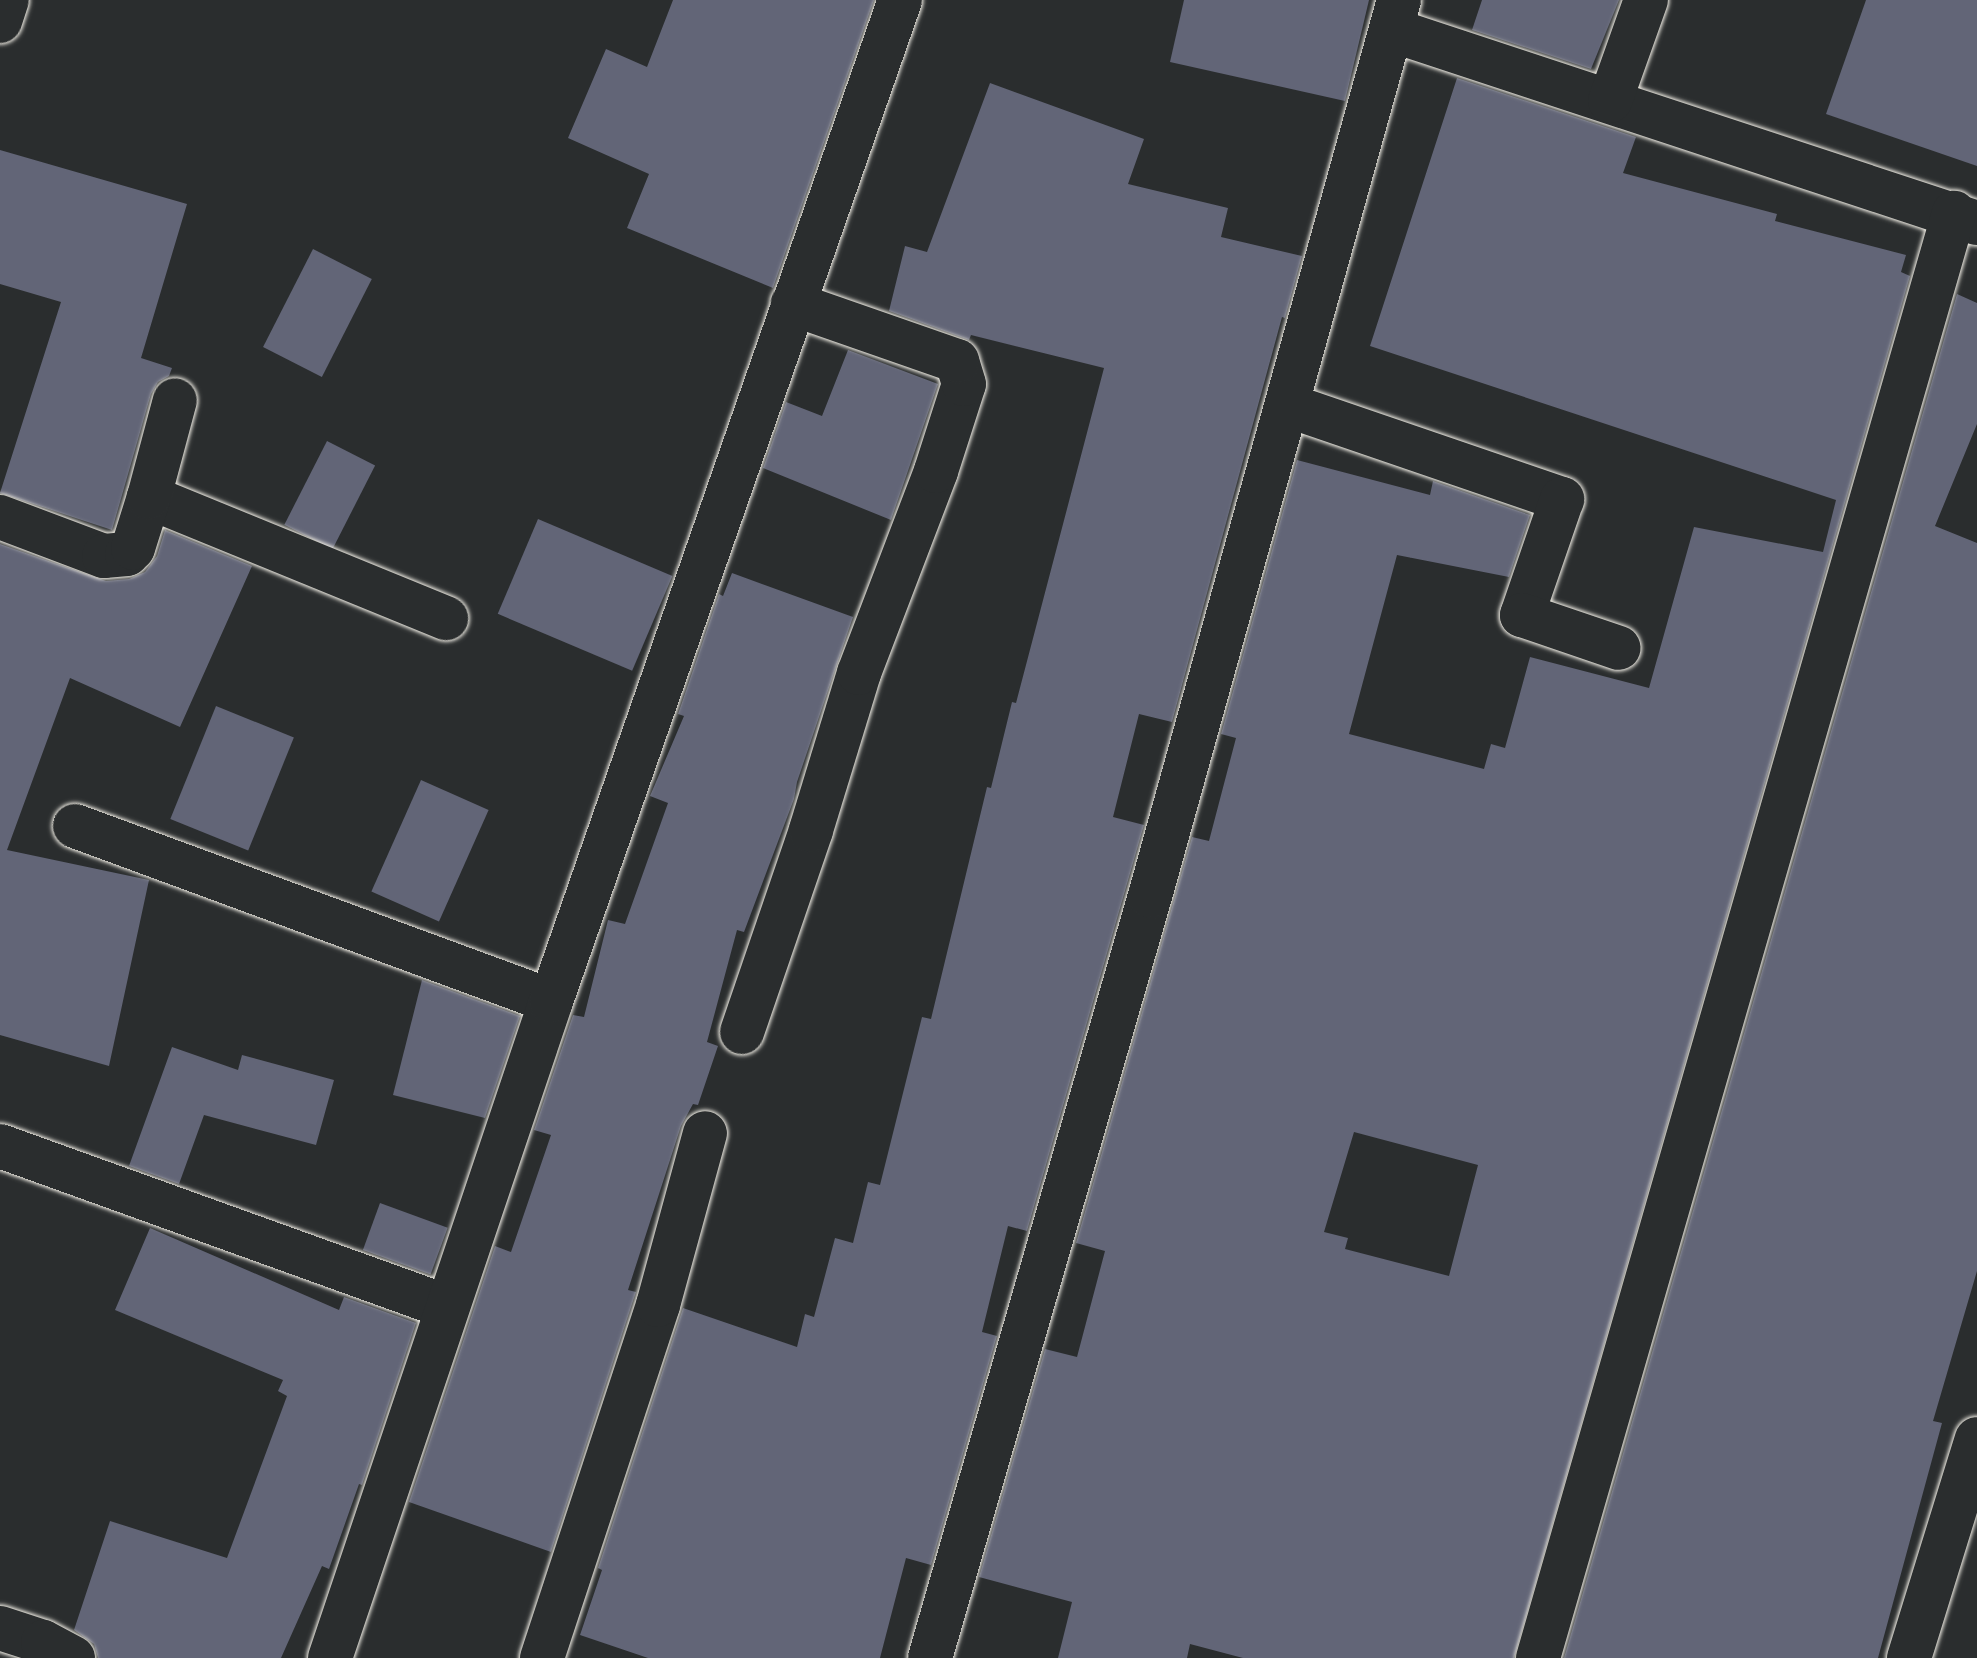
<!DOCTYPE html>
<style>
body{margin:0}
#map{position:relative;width:1977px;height:1658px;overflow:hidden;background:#2a2d2e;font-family:"Architects Daughter",sans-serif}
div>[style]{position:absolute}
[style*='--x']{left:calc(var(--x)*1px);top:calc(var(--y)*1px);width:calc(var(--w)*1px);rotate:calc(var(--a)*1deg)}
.building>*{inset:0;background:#626577;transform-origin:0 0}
.roads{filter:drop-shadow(0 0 2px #f4f1e8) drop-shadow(0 0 2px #f4f1e8)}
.street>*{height:44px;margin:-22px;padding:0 22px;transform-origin:22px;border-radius:22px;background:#2a2d2e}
span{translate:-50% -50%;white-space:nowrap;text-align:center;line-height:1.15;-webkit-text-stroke:8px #2a2d2e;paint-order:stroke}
</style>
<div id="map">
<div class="building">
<div style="clip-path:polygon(673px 0,874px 0,773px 288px,627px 228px,649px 174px,568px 138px,606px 49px,647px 67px)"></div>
<div style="clip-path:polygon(1184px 0,1369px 0,1345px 101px,1170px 62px)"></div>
<div style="clip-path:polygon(1482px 0,1619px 0,1591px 69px,1472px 30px)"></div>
<div style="clip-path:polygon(1866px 0,1977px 0,1977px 166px,1826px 114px)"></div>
<div style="clip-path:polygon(evenodd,1457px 78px,1636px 137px,1623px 173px,1777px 214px,1775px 221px,1906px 255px,1901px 272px,1910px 276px,1514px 1658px,1243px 1658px,1190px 1644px,1187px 1658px,1058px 1658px,1072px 1602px,979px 1577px,1045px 1349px,1077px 1357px,1105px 1251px,1076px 1243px,1192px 837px,1209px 841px,1236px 738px,1221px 734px,1297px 460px,1430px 495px,1433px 481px,1530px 515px,1509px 577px,1397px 555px,1349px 734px,1484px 769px,1491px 744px,1505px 748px,1530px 657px,1649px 688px,1694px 527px,1823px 552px,1836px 500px,1370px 346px,1457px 78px,1354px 1132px,1478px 1165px,1449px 1276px,1345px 1249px,1348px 1238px,1324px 1232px,1354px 1132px)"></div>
<div style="clip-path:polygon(990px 83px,1144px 139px,1128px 184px,1228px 208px,1221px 237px,1302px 256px,1285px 318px,1282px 317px,1172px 722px,1139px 714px,1113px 817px,1144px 825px,1027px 1231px,1008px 1226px,982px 1332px,997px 1336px,931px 1565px,906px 1558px,880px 1658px,648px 1658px,580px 1635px,602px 1570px,598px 1568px,683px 1308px,797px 1347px,805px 1314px,814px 1317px,835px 1238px,853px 1243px,868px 1182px,880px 1185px,922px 1017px,931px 1019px,987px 787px,991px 788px,1012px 702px,1016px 703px,1104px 368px,971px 335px,969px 340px,889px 311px,905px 246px,927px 252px)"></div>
<div style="clip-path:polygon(0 150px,187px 204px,141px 358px,172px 368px,169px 376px,158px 382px,151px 394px,112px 530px,0 493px,61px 302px,0 284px)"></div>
<div style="left:313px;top:249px;width:66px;height:110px;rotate:27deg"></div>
<div style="clip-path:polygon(1957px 294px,1977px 303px,1977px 424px,1935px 526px,1977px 543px,1977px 1271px,1933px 1421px,1942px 1423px,1878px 1658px,1564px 1658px)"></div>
<div style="clip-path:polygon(848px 350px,938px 384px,891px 520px,763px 468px,786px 402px,822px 416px)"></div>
<div style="left:327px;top:441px;width:54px;height:94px;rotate:27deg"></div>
<div style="left:538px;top:519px;width:146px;height:103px;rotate:23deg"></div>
<div style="clip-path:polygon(165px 530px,252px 566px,180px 727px,70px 678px,7px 850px,149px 880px,109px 1066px,0 1035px,0 544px,106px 581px,129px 579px,145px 572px,157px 556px)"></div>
<div style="clip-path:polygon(732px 573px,853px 617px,797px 782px,794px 799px,744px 932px,737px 930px,707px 1042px,718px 1046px,698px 1105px,693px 1104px,681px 1126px,628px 1290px,636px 1292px,634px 1298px,551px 1552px,409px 1502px,495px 1246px,511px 1252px,551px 1135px,534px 1130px,573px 1015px,584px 1017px,608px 920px,625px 924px,668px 803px,650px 796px,684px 716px,678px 714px,719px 594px,723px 596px)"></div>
<div style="left:216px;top:706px;width:84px;height:122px;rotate:22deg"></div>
<div style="left:421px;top:780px;width:74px;height:122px;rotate:24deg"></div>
<div style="clip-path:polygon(422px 980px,520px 1016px,485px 1118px,393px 1095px)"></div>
<div style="clip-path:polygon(172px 1047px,238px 1070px,242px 1055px,334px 1080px,316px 1145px,204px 1115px,179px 1184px,129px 1166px)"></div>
<div style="left:380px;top:1203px;width:72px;height:50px;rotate:20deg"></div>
<div style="clip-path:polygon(150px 1228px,339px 1310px,344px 1297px,416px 1323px,362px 1485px,359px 1484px,329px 1569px,322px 1566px,281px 1658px,98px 1658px,94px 1644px,74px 1630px,110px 1521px,227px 1558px,287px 1396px,278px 1391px,283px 1380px,115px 1310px)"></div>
</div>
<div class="roads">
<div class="street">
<div style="--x:0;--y:21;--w:22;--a:-72"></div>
<div style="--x:1392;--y:30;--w:616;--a:18.26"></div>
<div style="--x:1610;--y:101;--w:107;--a:-70.4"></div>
<div style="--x:1287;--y:405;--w:291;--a:18.9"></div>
<div style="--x:1562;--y:499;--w:123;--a:109"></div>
<div style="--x:1522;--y:615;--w:102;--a:18.8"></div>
<div style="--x:149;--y:497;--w:321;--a:22.2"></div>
<div style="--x:0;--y:517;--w:111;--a:20.6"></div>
<div style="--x:104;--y:556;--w:23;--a:-5"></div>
<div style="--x:127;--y:554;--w:8;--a:-45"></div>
<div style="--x:133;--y:548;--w:53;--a:-72.6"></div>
<div style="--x:149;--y:497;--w:100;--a:-75"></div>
<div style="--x:75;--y:826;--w:507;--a:20.19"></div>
<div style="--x:742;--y:1032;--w:213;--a:-71.1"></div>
<div style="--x:811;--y:830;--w:164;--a:-73"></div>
<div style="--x:859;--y:673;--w:216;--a:-69.1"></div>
<div style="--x:936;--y:471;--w:91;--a:-72.2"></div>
<div style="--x:964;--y:384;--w:24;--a:-107"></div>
<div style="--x:957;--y:361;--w:174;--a:-160.8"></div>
<div style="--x:0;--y:1146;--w:475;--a:19.8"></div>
<div style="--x:0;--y:1628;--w:45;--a:18"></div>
<div style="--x:43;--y:1642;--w:34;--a:28"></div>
<div style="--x:330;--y:1658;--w:693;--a:-71.41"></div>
<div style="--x:551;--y:1001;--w:1060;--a:-70.78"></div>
<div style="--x:542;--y:1658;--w:372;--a:-71.8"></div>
<div style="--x:658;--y:1305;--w:178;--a:-74.7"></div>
<div style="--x:930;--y:1658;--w:793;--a:-73.9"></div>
<div style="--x:1150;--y:896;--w:930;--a:-74.47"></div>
<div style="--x:1538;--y:1658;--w:1504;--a:-73.94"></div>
<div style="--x:1909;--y:1658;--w:229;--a:-72.8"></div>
</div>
</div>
</div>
